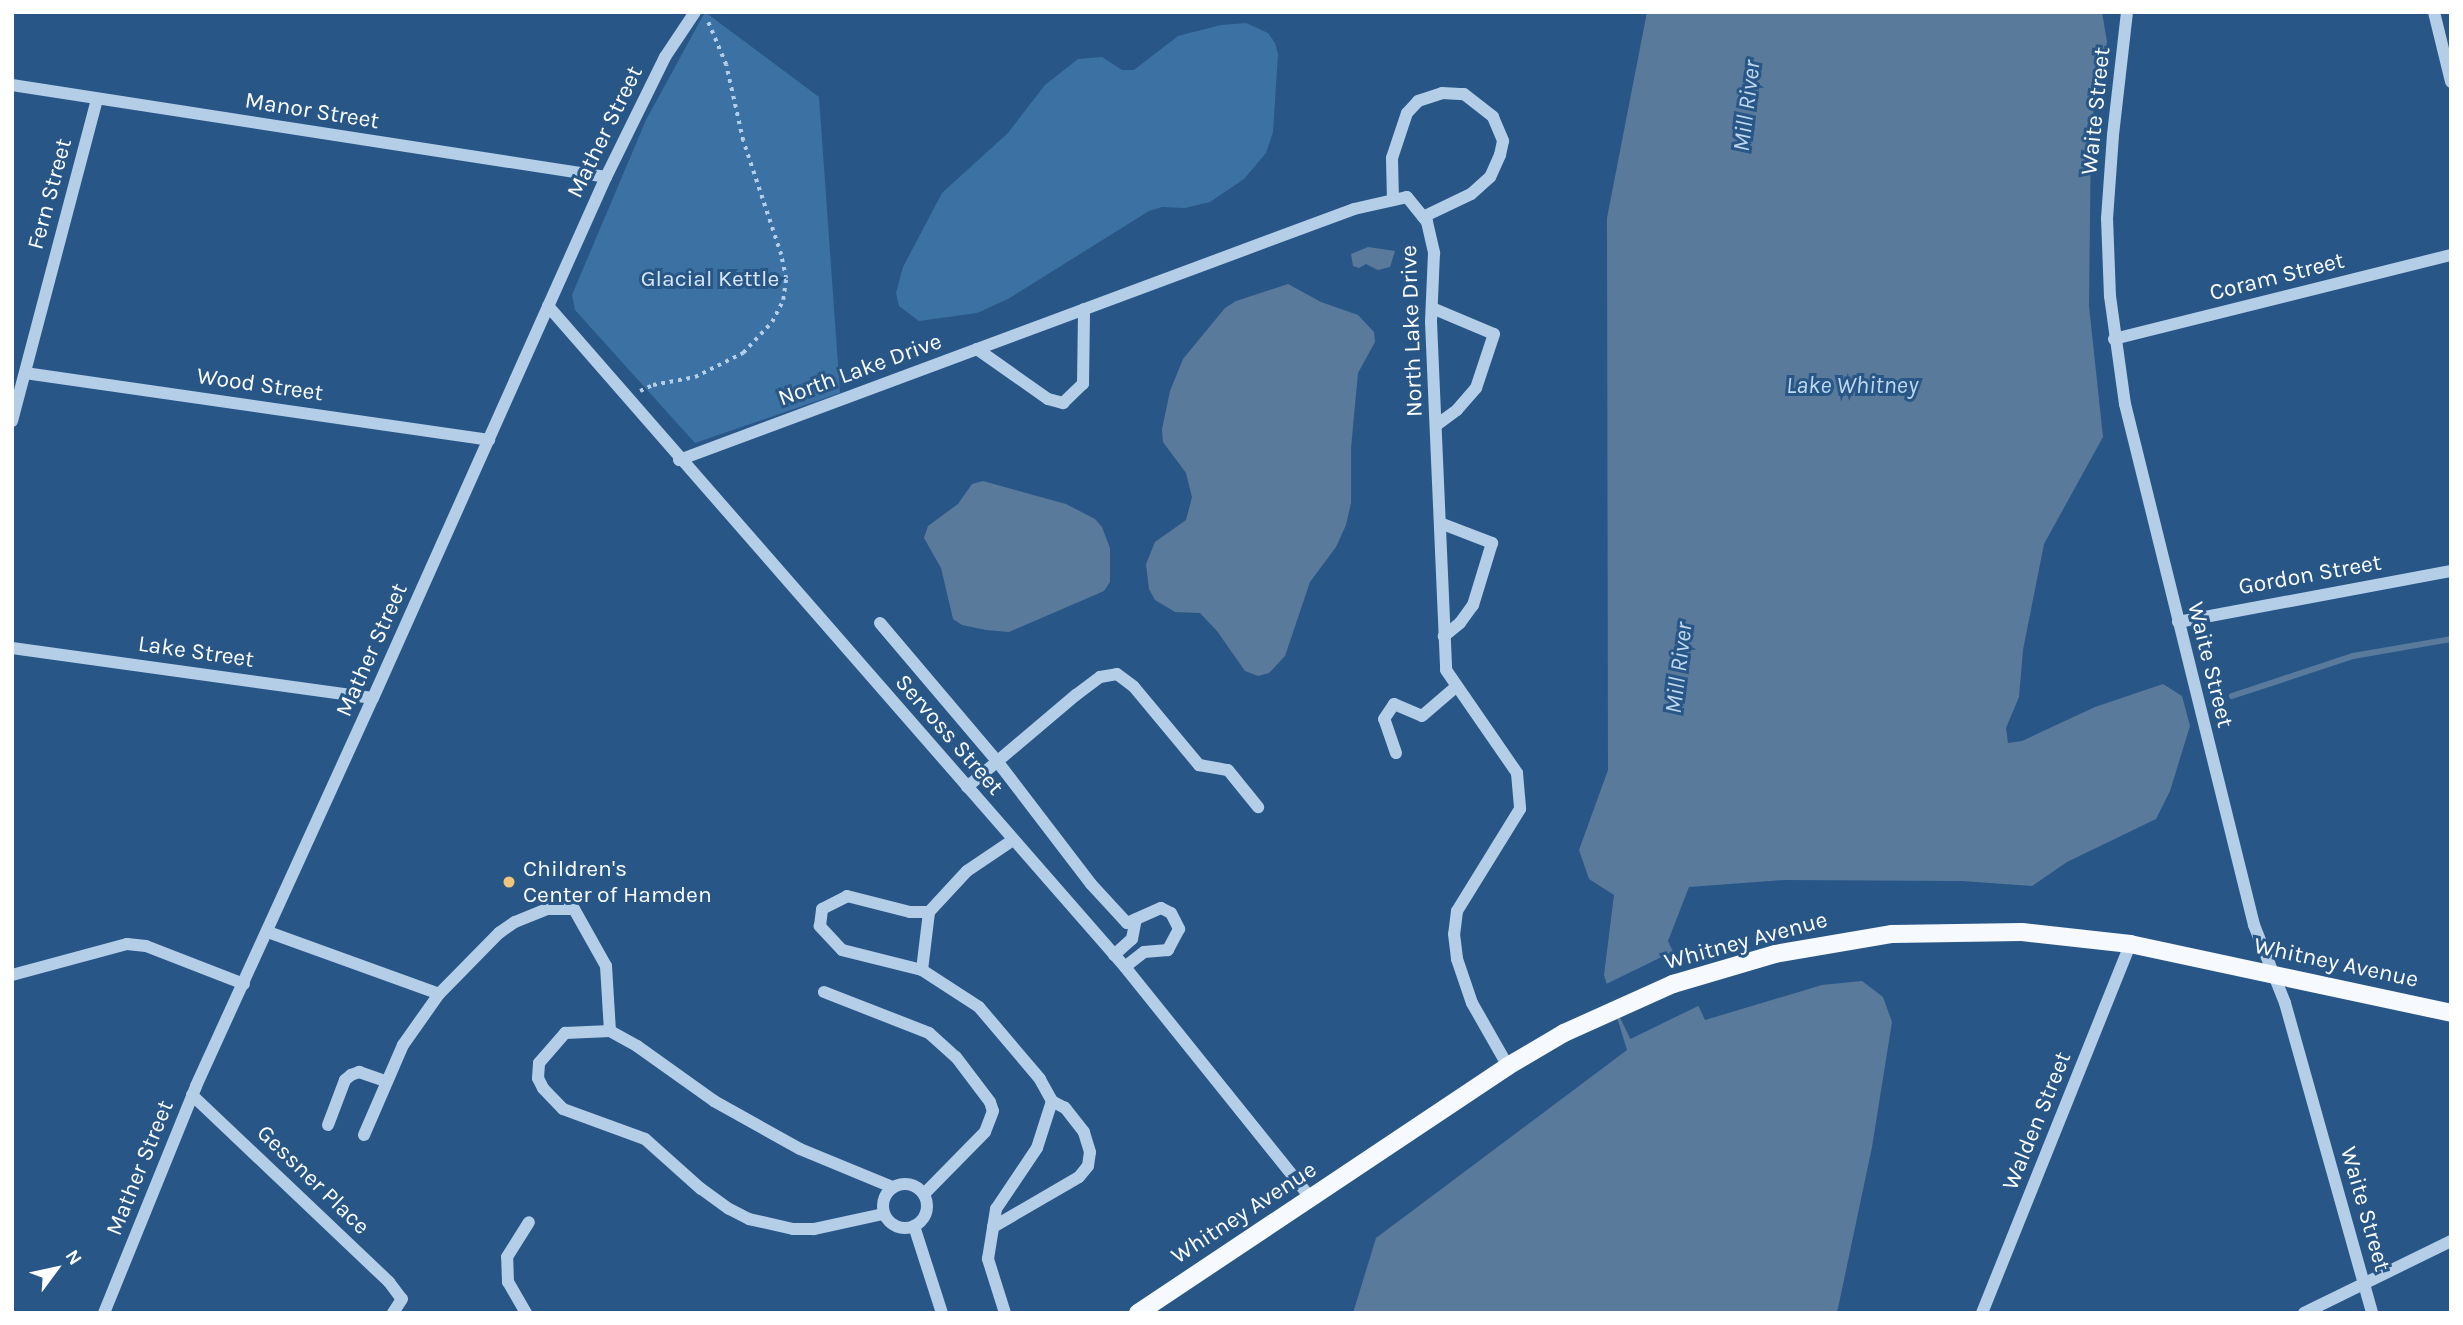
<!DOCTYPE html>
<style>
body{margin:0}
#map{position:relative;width:2463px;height:1325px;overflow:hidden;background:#285787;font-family:Karla,sans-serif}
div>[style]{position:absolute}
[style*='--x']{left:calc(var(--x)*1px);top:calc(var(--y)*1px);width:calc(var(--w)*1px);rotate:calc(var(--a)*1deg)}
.green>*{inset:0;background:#3c71a3}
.water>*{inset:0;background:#597a9b}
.pier>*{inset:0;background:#285787;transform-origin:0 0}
.stream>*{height:6px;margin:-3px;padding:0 3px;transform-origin:3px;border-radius:3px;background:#597a9b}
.path>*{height:3.5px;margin-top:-1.75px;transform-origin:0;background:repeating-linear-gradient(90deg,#b4cee8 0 3.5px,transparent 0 8.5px)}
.minor>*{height:12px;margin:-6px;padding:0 6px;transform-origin:6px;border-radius:6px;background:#b4cee8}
.minor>.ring{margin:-6px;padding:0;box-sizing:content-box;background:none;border:12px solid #b4cee8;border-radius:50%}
.major>*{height:18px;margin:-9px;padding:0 9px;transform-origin:9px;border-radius:9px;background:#f6f9fe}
.dots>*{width:19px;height:19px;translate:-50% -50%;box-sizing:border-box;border:4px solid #285787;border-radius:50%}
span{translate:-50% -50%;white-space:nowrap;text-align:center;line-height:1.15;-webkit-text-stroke:6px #285787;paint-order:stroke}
.street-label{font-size:23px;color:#fff}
.park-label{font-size:23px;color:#d7e7f7}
.poi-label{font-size:23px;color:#fff}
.left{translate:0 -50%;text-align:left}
.water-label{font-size:24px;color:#bfd8f0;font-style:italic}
.frame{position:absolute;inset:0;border:14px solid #fff;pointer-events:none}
.north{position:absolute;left:21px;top:1234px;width:70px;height:70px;-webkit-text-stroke:5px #285787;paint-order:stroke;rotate:57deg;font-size:19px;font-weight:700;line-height:28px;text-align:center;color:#fff}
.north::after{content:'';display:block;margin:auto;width:24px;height:32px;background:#fff;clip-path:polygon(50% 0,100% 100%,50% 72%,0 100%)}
</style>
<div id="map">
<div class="green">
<div style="clip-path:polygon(705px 12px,819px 97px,840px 393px,695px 443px,575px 310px,572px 295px,646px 120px)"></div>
<div style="clip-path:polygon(1246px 23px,1268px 33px,1275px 43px,1278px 54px,1273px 132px,1266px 153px,1244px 179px,1210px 202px,1185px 208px,1162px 207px,1149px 211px,1008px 299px,977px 313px,919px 321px,899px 306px,896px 293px,903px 267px,942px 193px,1008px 133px,1045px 85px,1078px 59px,1102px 57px,1122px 70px,1134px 70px,1178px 36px,1221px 25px)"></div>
</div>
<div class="water">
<div style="clip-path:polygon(1647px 12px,2102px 12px,2107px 42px,2091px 133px,2089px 306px,2103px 437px,2044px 544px,2023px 650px,2019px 697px,2006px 728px,2008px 743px,2022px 741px,2095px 707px,2163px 684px,2182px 696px,2190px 726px,2170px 791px,2156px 819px,2067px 862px,2032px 886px,1962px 881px,1785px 880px,1689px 887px,1668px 941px,1705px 1020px,1822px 985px,1862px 981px,1883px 997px,1892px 1022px,1872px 1147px,1837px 1313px,1353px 1313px,1376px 1238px,1627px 1050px,1604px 975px,1614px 895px,1589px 879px,1579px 850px,1608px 770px,1607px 218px)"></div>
<div style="clip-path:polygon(1368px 247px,1395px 251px,1390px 267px,1378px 270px,1366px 264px,1359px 268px,1353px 266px,1351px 254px)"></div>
<div style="clip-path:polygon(1288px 284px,1321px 302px,1358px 315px,1374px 332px,1375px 342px,1358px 373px,1351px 448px,1351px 503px,1346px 525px,1336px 547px,1310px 582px,1285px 656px,1269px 673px,1258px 676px,1245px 671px,1217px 631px,1200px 613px,1175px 612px,1155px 600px,1149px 589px,1146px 564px,1155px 542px,1186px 520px,1192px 497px,1186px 473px,1163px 442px,1162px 429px,1170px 391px,1183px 359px,1225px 308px,1236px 301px)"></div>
<div style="clip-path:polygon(983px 481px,1066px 504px,1095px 519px,1102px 527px,1110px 548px,1110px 582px,1104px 591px,1009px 632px,986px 630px,962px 625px,953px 619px,941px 568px,924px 538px,928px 526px,958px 504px,972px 484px)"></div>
</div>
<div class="pier">
<div style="left:1676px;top:950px;width:60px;height:80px;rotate:64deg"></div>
</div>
<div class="stream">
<div style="--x:2232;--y:696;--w:127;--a:-18.3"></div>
<div style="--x:2353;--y:656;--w:99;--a:-9.8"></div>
</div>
<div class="path">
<div style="--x:640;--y:391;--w:14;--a:-25"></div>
<div style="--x:653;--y:385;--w:43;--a:-10.8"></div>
<div style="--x:695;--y:377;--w:54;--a:-26.6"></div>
<div style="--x:743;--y:353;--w:42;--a:-46.9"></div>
<div style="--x:772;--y:322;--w:25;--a:-63"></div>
<div style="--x:783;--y:300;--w:21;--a:-82"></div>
<div style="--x:786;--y:279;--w:25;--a:-102"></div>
<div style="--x:781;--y:255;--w:120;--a:-108.4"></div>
<div style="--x:743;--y:141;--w:78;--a:-102.6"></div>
<div style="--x:726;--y:65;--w:49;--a:-112.9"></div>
</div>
<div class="minor">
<div style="--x:2127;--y:12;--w:124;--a:96.5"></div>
<div style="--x:2113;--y:135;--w:83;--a:94.1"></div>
<div style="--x:2107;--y:218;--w:78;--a:87.8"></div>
<div style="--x:2110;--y:296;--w:109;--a:82.1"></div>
<div style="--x:2125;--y:404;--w:537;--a:76.09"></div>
<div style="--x:2254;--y:925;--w:84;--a:68.3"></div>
<div style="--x:2285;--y:1003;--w:322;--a:74.3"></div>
<div style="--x:2434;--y:12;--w:72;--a:76.3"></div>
<div style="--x:12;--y:85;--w:601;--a:8.8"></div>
<div style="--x:1393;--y:200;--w:42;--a:-91.4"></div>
<div style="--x:1392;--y:158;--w:47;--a:-71.6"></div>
<div style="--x:1407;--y:113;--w:16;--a:-47"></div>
<div style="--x:1418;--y:101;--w:25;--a:-18"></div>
<div style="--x:1442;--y:93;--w:22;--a:3"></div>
<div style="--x:1464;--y:94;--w:37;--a:38"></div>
<div style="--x:1493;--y:117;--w:26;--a:67"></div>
<div style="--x:1503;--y:141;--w:14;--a:102"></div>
<div style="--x:1500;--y:155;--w:24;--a:114"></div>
<div style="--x:1490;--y:177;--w:25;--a:138"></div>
<div style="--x:1471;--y:194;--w:53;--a:154.4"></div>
<div style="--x:548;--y:306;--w:877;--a:48.88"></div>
<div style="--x:1125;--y:967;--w:297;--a:51.2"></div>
<div style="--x:1432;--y:308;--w:67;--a:22.8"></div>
<div style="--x:1494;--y:334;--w:57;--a:108.4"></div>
<div style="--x:1476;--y:388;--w:29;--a:131"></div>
<div style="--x:1457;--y:410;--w:26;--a:144"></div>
<div style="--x:2114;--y:339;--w:347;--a:-14"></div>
<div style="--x:977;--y:349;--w:87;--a:35.2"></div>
<div style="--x:1048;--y:399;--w:16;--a:15"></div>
<div style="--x:1063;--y:403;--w:28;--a:-44"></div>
<div style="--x:1083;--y:384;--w:75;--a:-89.2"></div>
<div style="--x:25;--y:373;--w:469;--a:8.2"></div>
<div style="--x:12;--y:421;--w:333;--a:-75.2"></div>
<div style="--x:679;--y:460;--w:720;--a:-20.4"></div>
<div style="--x:1354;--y:209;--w:54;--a:-12.8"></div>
<div style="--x:1407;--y:197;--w:32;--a:51"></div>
<div style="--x:1427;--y:222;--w:32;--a:77"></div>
<div style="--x:1434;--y:253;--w:69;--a:92.5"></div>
<div style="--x:1431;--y:322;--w:348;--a:87.5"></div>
<div style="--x:1446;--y:670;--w:125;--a:55.4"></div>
<div style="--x:1517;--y:773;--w:36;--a:85"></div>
<div style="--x:1520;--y:809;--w:120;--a:121.7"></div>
<div style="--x:1457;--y:911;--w:23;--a:97"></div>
<div style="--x:1454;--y:934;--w:25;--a:83"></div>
<div style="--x:1457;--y:959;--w:46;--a:71.2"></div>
<div style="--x:1472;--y:1003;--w:73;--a:60.3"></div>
<div style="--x:1440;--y:523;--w:56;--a:21"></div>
<div style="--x:1492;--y:543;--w:65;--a:107"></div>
<div style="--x:1473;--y:605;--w:22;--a:126"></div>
<div style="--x:1460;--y:623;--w:21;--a:141"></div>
<div style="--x:2178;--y:622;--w:278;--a:-10.6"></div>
<div style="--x:880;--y:623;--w:181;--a:49.7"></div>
<div style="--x:997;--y:761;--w:155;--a:52.6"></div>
<div style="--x:1091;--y:884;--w:53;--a:47.3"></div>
<div style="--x:1127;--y:923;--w:37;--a:-24"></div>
<div style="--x:1161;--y:908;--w:11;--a:27"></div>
<div style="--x:1171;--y:913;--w:18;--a:63"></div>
<div style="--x:1179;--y:929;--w:24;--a:118"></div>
<div style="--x:1168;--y:950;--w:24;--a:175"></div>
<div style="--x:1144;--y:952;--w:24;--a:142"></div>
<div style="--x:12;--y:648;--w:364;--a:7.9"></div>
<div style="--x:1396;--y:753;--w:36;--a:-109"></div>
<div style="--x:1384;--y:719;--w:18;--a:-56"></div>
<div style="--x:1394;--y:704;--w:30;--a:23"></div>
<div style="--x:1422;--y:716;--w:46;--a:-40.6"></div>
<div style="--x:967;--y:787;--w:143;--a:-40.2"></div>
<div style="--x:1076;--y:695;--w:30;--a:-37"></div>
<div style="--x:1100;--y:677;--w:17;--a:-10"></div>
<div style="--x:1117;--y:674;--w:21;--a:37"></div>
<div style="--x:1134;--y:687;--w:102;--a:50.2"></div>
<div style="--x:1199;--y:765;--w:29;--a:10"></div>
<div style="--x:1228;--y:770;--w:48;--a:51"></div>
<div style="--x:268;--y:932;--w:182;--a:19.9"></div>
<div style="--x:1114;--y:955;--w:24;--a:-42"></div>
<div style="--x:1132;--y:939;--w:20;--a:-79"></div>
<div style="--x:922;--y:970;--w:82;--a:-166"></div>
<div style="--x:842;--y:950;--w:33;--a:-133"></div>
<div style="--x:820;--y:926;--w:17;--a:-83"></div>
<div style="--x:822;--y:909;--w:28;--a:-27"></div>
<div style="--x:847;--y:896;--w:65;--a:14.3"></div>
<div style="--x:910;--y:912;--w:19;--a:0"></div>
<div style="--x:12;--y:975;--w:119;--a:-15.1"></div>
<div style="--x:127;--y:944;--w:19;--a:6"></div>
<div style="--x:146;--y:946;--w:105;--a:21.2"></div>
<div style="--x:824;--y:992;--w:113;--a:21.3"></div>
<div style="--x:929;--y:1033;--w:36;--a:42"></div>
<div style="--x:956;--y:1057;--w:56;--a:52.9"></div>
<div style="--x:990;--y:1102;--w:9;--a:72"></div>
<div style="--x:993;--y:1111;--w:22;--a:111"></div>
<div style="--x:985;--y:1132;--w:87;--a:134.5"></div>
<div style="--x:192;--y:1095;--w:272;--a:43.5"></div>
<div style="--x:389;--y:1282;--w:21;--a:53"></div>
<div style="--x:402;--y:1299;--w:17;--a:123"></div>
<div style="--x:328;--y:1125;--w:48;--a:-69.3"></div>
<div style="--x:345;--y:1080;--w:8;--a:-40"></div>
<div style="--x:351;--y:1075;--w:9;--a:-21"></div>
<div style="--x:359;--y:1072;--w:28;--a:19"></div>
<div style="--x:364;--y:1135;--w:98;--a:-66.6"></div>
<div style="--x:403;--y:1045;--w:62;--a:-54.8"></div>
<div style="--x:439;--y:994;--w:86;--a:-45.5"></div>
<div style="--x:499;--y:933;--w:19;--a:-35"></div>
<div style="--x:515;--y:922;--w:35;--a:-22"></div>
<div style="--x:548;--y:909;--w:26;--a:0"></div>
<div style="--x:574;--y:909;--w:65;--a:60.7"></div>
<div style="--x:606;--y:966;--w:65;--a:86.5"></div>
<div class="ring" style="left:883px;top:1184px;width:32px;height:32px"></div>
<div style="--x:883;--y:1214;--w:71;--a:167.7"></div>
<div style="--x:814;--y:1229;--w:21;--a:180"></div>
<div style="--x:793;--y:1229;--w:45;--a:-167.2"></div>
<div style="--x:749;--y:1219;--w:22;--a:-153"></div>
<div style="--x:729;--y:1209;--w:34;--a:-144"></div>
<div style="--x:701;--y:1189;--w:75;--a:-138.2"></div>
<div style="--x:645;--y:1139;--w:87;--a:-159.9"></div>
<div style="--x:563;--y:1109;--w:29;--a:-134"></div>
<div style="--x:543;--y:1088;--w:11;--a:-117"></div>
<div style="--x:538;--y:1078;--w:15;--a:-86"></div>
<div style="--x:539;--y:1063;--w:40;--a:-49"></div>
<div style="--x:565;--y:1033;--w:45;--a:-2.5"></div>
<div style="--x:610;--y:1031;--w:31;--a:29"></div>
<div style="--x:637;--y:1046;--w:95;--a:35.5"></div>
<div style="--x:714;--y:1101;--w:98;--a:29.2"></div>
<div style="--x:800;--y:1149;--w:100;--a:22.4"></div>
<div style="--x:914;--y:1226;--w:91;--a:72.2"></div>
<div style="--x:993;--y:1227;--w:99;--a:-30.2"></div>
<div style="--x:1079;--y:1177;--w:14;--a:-51"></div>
<div style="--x:1088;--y:1166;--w:14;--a:-82"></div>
<div style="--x:1090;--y:1152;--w:21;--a:-107"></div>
<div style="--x:1084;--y:1132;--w:31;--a:-128"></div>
<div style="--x:1065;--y:1108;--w:15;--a:-152"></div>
<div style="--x:104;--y:1313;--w:245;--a:-67.9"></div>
<div style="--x:196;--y:1086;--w:426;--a:-65.5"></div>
<div style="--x:373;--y:698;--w:571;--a:-65.91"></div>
<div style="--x:606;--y:177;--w:134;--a:-63.8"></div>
<div style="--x:665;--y:57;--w:54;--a:-56.3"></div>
<div style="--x:526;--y:1313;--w:36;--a:-120"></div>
<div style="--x:508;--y:1282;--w:25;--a:-92"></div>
<div style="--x:507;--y:1257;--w:41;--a:-57.8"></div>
<div style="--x:1005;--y:1313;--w:57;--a:-107.5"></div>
<div style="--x:988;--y:1259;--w:51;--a:-80.9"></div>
<div style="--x:996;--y:1209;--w:73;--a:-56.1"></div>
<div style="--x:1037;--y:1148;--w:49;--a:-72.3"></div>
<div style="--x:1052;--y:1101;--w:25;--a:-119"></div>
<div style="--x:1040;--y:1079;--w:94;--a:-130.3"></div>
<div style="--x:979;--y:1007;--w:68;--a:-147"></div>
<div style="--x:922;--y:970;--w:58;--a:-83.1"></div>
<div style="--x:929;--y:912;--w:56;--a:-47.2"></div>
<div style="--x:967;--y:871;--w:55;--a:-34"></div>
<div style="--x:1982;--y:1313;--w:398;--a:-68.1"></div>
<div style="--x:2304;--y:1313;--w:164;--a:-26.1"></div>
</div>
<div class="major">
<div style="--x:1138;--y:1313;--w:445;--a:-33.7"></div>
<div style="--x:1508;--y:1066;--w:65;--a:-30.5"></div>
<div style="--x:1564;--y:1033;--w:120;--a:-24.2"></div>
<div style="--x:1673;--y:984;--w:106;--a:-16.4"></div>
<div style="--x:1775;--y:954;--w:119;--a:-9.7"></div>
<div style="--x:1892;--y:934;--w:130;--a:-0.9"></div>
<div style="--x:2022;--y:932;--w:109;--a:6.3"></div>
<div style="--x:2130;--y:944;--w:328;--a:12.1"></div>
</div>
<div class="dots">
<div style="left:509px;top:882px;background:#f0c77a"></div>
</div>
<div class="street-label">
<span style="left:312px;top:111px;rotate:9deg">Manor Street</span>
<span style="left:2096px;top:111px;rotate:-84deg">Waite Street</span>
<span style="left:605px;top:132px;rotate:-64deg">Mather Street</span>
<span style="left:50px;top:194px;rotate:-75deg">Fern Street</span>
<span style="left:2277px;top:277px;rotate:-14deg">Coram Street</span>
<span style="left:1412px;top:331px;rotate:-92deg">North Lake Drive</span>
<span style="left:860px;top:370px;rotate:-20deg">North Lake Drive</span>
<span style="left:260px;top:385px;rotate:8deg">Wood Street</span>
<span style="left:2310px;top:575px;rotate:-10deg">Gordon Street</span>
<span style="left:372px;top:650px;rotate:-66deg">Mather Street</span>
<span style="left:196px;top:652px;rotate:8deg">Lake Street</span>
<span style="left:2210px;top:665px;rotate:76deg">Waite Street</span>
<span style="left:949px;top:735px;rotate:49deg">Servoss Street</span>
<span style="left:1746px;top:941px;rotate:-15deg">Whitney Avenue</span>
<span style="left:2336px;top:963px;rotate:12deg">Whitney Avenue</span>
<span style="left:2037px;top:1121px;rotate:-68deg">Walden Street</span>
<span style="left:140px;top:1168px;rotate:-68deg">Mather Street</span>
<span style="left:313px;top:1180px;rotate:44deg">Gessner Place</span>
<span style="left:2365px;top:1209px;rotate:74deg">Waite Street</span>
<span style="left:1244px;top:1213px;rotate:-33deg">Whitney Avenue</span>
</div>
<div class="park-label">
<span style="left:710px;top:279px">Glacial Kettle</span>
</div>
<div class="poi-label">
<span class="left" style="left:523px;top:882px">Children's<br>Center of Hamden</span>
</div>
<div class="water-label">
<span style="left:1747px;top:106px;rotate:-83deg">Mill River</span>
<span style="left:1852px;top:386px">Lake Whitney</span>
<span style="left:1679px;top:668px;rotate:-83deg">Mill River</span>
</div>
<div class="frame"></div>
<div class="north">N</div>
</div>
